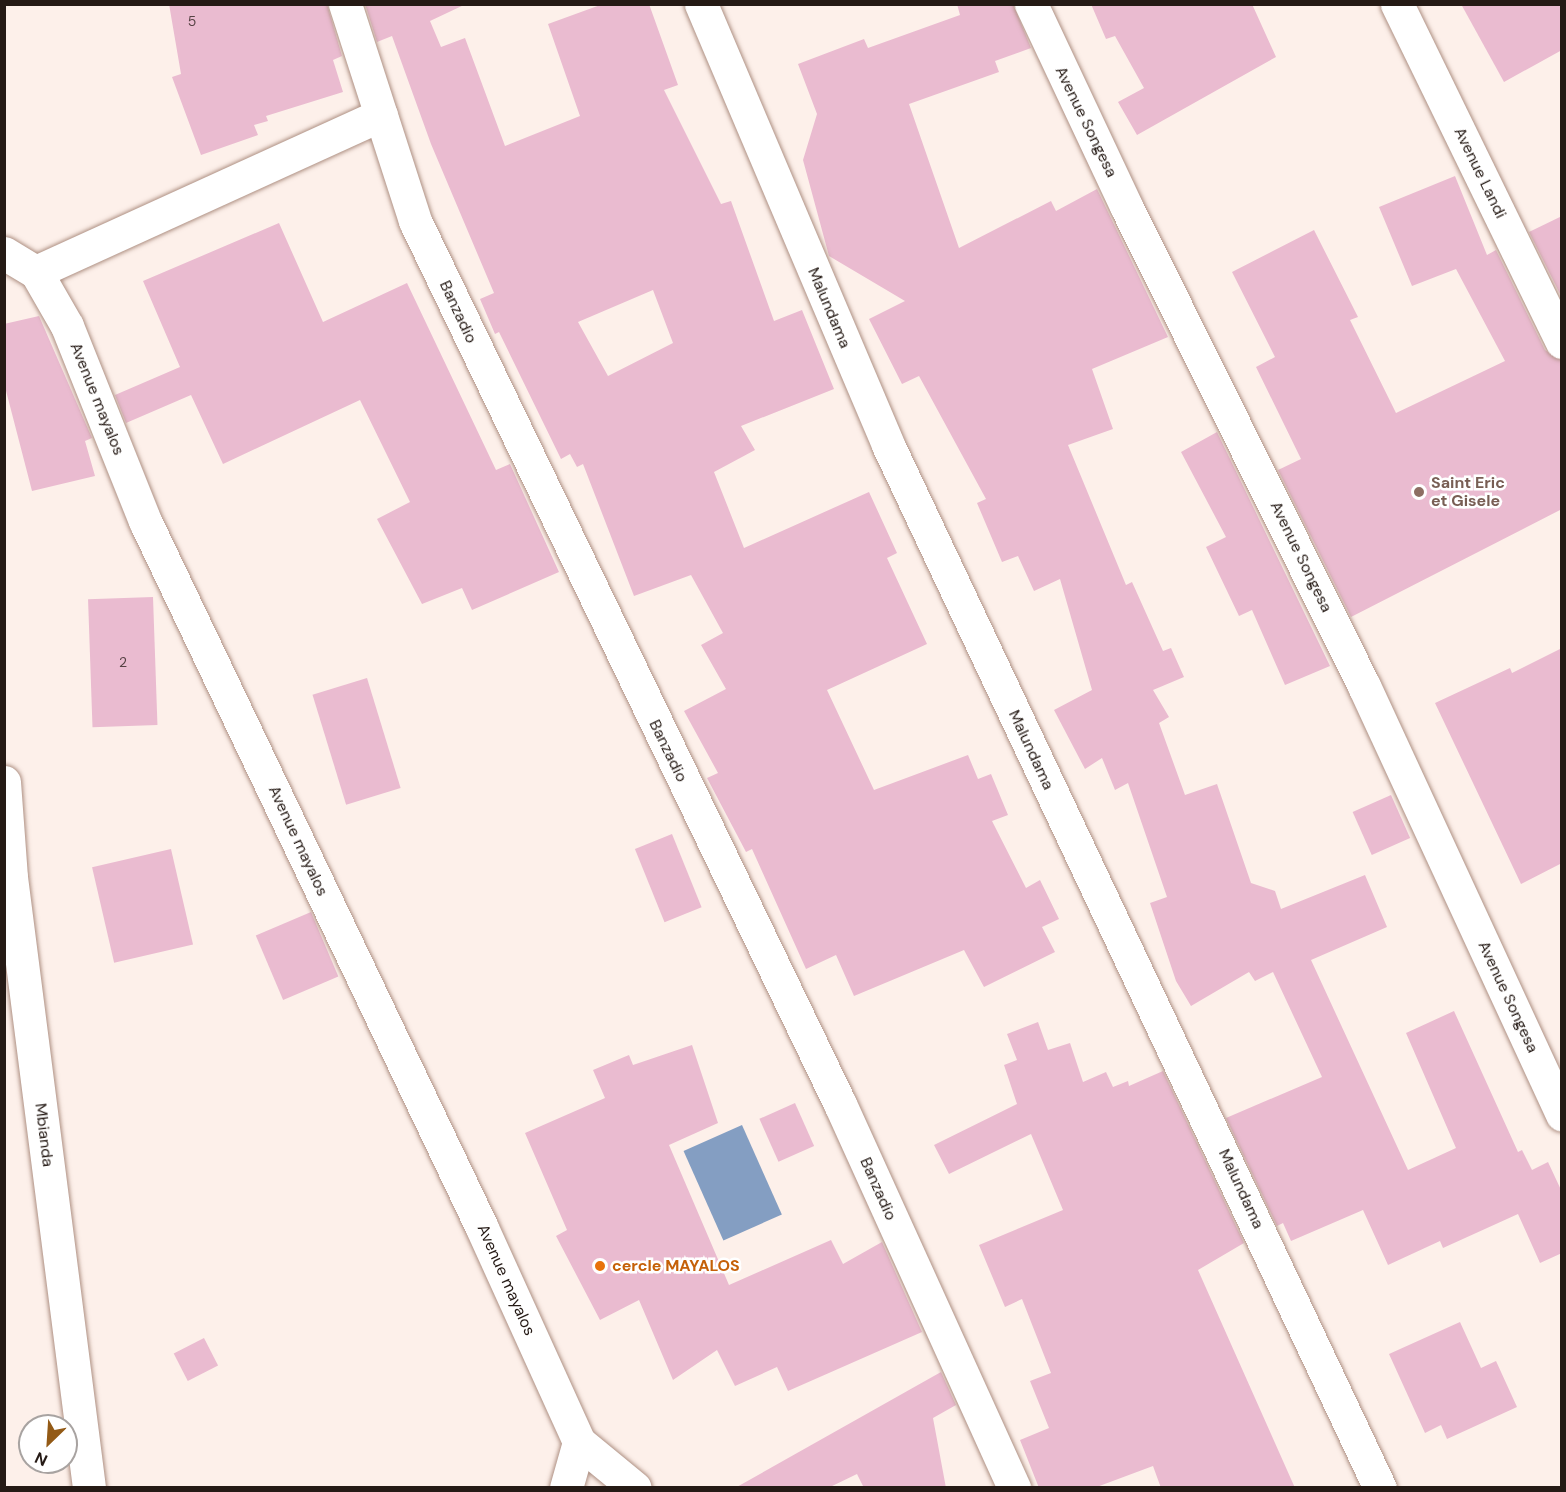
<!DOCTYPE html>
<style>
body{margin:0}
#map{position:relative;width:1566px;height:1492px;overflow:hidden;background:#fdf0ea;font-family:"DM Sans",sans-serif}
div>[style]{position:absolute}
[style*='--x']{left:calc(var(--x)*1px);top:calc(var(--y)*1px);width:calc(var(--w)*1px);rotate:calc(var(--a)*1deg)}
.water>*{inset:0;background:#849ec2;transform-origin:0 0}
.building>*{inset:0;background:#eabbd0;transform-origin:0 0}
.roads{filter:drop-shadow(0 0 2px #ae9083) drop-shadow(0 0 2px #ae9083)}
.minor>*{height:33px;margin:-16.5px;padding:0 16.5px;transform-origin:16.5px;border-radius:16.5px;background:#fff}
.tertiary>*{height:33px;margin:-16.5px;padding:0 16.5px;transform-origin:16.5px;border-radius:16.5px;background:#fff}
.dots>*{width:16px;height:16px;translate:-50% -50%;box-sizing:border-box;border:3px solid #fff;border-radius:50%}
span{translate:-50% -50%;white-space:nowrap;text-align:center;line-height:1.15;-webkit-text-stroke:5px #fff;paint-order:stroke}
.number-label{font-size:14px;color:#564244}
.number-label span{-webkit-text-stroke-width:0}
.street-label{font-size:16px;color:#251a15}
.education-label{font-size:16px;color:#785e54;font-weight:700}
.left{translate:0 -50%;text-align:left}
.food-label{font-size:16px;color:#c56008;font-weight:700}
.frame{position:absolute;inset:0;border:6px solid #251a15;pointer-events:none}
.north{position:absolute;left:18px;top:1414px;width:60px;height:60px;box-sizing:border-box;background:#fff;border:2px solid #a8a3a1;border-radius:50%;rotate:205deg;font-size:16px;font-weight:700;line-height:24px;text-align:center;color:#251a15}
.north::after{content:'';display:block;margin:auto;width:21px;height:27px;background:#935a16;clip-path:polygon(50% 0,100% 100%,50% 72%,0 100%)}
</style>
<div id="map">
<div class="water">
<div style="left:742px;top:1125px;width:98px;height:64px;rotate:66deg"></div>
</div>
<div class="building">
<div style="clip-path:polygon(169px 4px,327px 4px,342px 56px,333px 60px,343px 92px,266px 116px,268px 121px,254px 125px,258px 135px,201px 155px,172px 77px,181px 74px)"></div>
<div style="clip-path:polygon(evenodd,365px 4px,466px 4px,430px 21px,441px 47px,465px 38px,505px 146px,580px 116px,548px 24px,603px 4px,649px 4px,678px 85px,664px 90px,721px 204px,731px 201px,774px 321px,802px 310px,834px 389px,741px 426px,755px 450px,714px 472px,744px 548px,869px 492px,897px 553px,887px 558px,927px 644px,827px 690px,874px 790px,968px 755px,978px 779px,991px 774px,1008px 815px,992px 821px,1026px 888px,1040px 880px,1059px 919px,1042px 927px,1055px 952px,984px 987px,964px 950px,854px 996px,836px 955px,806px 969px,752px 849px,746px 852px,707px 778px,718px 773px,684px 711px,726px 689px,701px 645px,723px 633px,691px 575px,634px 596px,583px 464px,577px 467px,570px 454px,561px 459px,499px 332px,495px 334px,480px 299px,494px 293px,431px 144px,392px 36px,377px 42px,365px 4px,653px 290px,673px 343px,608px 376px,578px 322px,653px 290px)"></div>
<div style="clip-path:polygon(957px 4px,1013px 4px,1031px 48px,995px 61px,999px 72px,909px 104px,959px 248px,1051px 201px,1056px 211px,1097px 189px,1168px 337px,1092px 369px,1113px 429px,1068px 445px,1126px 585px,1132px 582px,1163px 651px,1171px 648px,1184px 677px,1153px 690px,1169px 717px,1159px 723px,1185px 795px,1217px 784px,1251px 883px,1275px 891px,1281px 909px,1365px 875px,1387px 927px,1311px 960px,1408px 1170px,1456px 1148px,1406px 1033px,1454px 1011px,1518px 1152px,1522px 1150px,1532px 1170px,1548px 1162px,1562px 1192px,1562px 1253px,1540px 1263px,1518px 1214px,1443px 1248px,1440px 1241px,1388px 1265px,1363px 1210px,1291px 1241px,1283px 1223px,1277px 1226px,1226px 1118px,1322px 1077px,1273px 972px,1255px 981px,1249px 972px,1191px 1006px,1176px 981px,1150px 903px,1167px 897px,1128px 783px,1115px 790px,1102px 758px,1085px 769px,1054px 710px,1092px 690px,1060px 579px,1034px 591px,1018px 556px,1002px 562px,977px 503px,986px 499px,919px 376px,902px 384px,869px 319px,905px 301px,829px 256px,803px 160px,817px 114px,798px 64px,864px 39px,868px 48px,960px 15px)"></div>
<div style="clip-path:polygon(1091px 4px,1252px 4px,1276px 57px,1137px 135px,1118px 102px,1144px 88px,1115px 36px,1106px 39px)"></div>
<div style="clip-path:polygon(1461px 4px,1562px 4px,1562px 50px,1504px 82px)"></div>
<div style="clip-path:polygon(1455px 176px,1487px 255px,1496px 250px,1545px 350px,1562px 361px,1562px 509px,1351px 617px,1278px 470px,1301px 459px,1256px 367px,1275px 357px,1232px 272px,1314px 230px,1358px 317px,1350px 320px,1396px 413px,1505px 361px,1456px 269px,1412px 286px,1379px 207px)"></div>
<div style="clip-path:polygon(1562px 216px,1562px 298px,1529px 232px)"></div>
<div style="clip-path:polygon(279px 223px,323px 322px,407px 283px,496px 470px,510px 464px,559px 572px,472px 610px,462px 588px,422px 604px,377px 519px,410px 502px,360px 400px,223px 464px,191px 395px,126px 423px,115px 395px,180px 367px,143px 281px)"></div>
<div style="clip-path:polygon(39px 316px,92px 438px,85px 441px,95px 476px,32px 491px,4px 383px,4px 324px)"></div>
<div style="clip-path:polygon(1217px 432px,1330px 666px,1285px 685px,1252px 610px,1239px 616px,1206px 547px,1226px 537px,1181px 452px)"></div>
<div style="left:153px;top:597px;width:128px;height:65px;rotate:88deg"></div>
<div style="clip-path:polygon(1562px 648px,1562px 863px,1521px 884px,1435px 703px,1510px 668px,1512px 673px)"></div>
<div style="left:367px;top:678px;width:115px;height:57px;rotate:73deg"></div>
<div style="left:1391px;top:795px;width:47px;height:42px;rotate:66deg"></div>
<div style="left:672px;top:834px;width:79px;height:40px;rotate:68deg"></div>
<div style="left:171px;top:849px;width:98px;height:81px;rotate:77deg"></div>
<div style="left:311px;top:912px;width:70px;height:60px;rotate:67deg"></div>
<div style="clip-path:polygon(1038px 1022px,1048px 1050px,1070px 1043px,1083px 1082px,1106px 1072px,1113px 1087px,1128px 1081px,1129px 1086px,1163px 1071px,1244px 1243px,1198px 1270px,1295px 1488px,1161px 1488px,1153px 1466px,1094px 1488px,1039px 1488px,1020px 1440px,1049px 1428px,1030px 1381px,1051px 1373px,1022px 1299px,1005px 1307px,979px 1245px,1063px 1210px,1031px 1134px,949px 1174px,934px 1145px,1017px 1104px,1004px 1065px,1017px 1060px,1007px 1034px)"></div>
<div style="clip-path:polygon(692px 1045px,718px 1123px,669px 1145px,729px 1285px,831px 1240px,843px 1264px,882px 1242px,922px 1332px,788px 1391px,777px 1367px,735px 1386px,717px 1350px,673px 1380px,639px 1300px,600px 1320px,556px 1236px,567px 1230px,525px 1133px,605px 1098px,593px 1070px,629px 1055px,633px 1065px)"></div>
<div style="left:795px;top:1103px;width:47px;height:39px;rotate:66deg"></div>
<div style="clip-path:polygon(1460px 1322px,1481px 1368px,1496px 1361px,1517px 1407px,1447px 1439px,1441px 1425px,1425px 1433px,1389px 1354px)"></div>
<div style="left:204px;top:1338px;width:31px;height:34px;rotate:63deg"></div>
<div style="clip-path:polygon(941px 1372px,956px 1405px,933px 1418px,946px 1488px,864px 1488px,857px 1474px,828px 1488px,735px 1488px)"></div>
</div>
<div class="roads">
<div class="minor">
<div style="--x:345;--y:4;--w:228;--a:72.1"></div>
<div style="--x:415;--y:221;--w:980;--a:64.3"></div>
<div style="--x:840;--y:1104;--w:422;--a:65.6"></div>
<div style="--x:701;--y:4;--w:479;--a:67"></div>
<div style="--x:888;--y:445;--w:1153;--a:64.75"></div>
<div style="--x:1031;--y:4;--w:223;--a:64.8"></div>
<div style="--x:1126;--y:206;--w:536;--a:63.63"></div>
<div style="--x:1364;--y:686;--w:472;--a:65.2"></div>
<div style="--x:1397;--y:4;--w:376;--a:64"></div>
<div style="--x:4;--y:253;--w:37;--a:31"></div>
<div style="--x:36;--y:272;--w:62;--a:60.1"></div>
<div style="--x:67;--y:326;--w:210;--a:68.2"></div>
<div style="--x:145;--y:521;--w:783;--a:64.51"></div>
<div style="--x:482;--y:1228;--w:235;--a:65.6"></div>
<div style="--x:579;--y:1442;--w:72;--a:39.4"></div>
<div style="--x:36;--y:272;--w:379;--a:-24.5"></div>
<div style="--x:566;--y:1488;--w:48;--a:-74.2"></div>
</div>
<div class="tertiary">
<div style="--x:4;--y:782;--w:95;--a:85.8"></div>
<div style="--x:11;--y:877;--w:616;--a:82.72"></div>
</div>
</div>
<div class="dots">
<div style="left:1419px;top:492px;background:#8d6e63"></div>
<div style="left:600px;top:1266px;background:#e8710a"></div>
</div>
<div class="number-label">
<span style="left:192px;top:21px">5</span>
<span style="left:123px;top:662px">2</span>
</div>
<div class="street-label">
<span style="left:1086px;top:122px;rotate:64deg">Avenue Songesa</span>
<span style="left:1480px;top:173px;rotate:64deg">Avenue Landi</span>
<span style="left:829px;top:308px;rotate:67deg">Malundama</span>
<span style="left:458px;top:312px;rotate:65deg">Banzadio</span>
<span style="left:97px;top:399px;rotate:68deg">Avenue mayalos</span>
<span style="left:1301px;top:557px;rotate:64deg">Avenue Songesa</span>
<span style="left:1031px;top:750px;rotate:65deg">Malundama</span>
<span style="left:668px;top:751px;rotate:64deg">Banzadio</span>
<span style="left:298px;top:841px;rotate:65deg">Avenue mayalos</span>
<span style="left:1508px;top:997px;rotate:65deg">Avenue Songesa</span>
<span style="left:44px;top:1135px;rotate:83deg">Mbianda</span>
<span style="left:878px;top:1189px;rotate:66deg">Banzadio</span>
<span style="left:1241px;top:1189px;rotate:65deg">Malundama</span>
<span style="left:506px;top:1280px;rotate:66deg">Avenue mayalos</span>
</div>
<div class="education-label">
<span class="left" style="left:1431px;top:492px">Saint Eric<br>et Gisele</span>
</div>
<div class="food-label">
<span class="left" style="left:612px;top:1266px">cercle MAYALOS</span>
</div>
<div class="frame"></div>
<div class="north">N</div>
</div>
